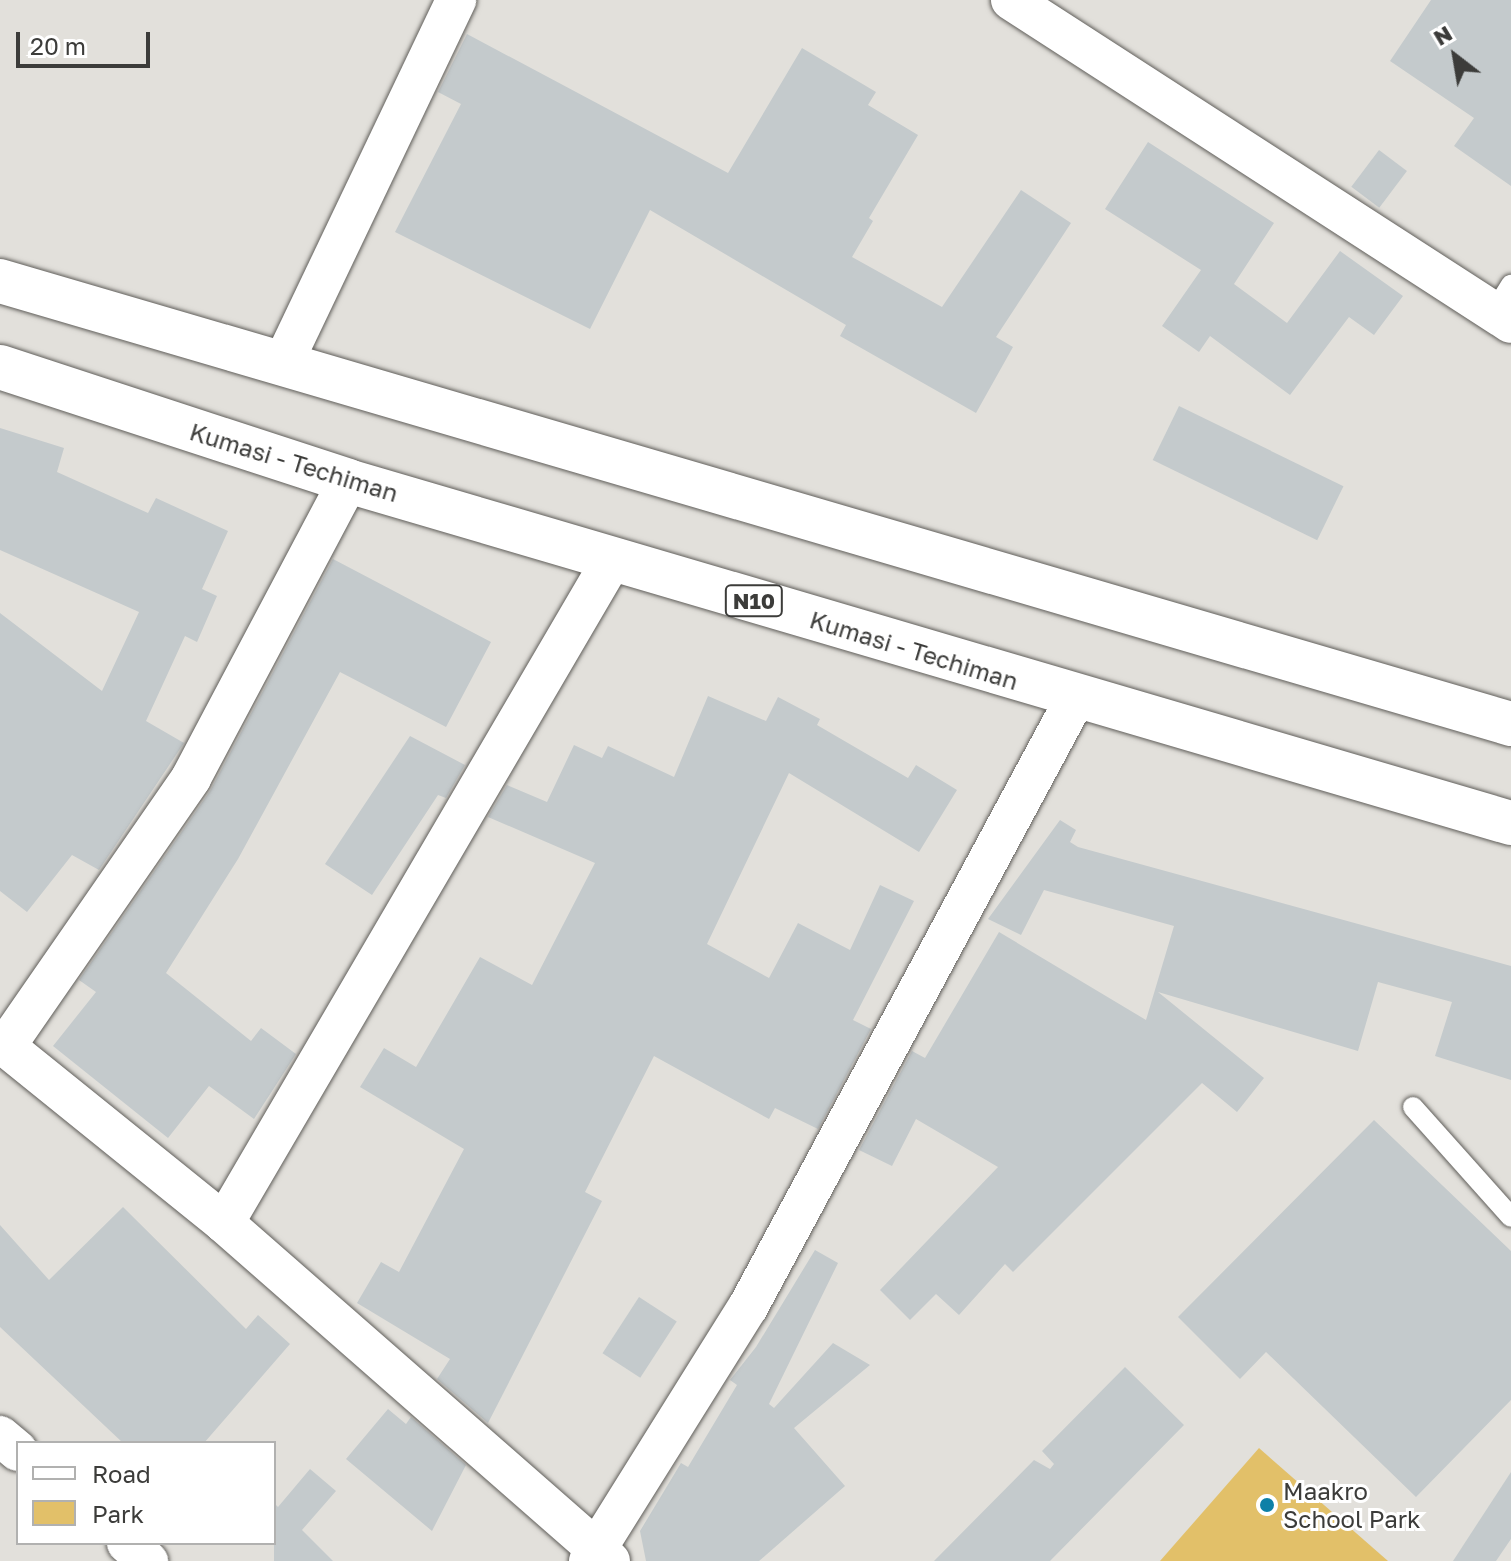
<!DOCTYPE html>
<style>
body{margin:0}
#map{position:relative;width:1511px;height:1561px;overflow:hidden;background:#e2e0db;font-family:"Golos Text",sans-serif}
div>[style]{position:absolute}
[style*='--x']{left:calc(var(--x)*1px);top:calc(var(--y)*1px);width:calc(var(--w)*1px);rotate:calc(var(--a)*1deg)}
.green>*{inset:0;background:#e2c069}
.building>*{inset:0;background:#c4cacc;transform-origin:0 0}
.roads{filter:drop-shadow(0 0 2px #605e5a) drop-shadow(0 0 2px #605e5a)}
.lane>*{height:20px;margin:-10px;padding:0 10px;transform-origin:10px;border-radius:10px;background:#fff}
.street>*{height:40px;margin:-20px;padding:0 20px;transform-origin:20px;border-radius:20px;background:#fff}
.highway>*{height:44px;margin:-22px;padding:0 22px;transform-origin:22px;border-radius:22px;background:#fff}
.dots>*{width:22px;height:22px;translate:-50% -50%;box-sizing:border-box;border:4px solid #fff;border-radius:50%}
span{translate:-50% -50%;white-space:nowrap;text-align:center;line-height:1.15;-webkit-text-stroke:6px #fff;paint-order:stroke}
.shield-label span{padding:2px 6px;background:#fff;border:2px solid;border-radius:6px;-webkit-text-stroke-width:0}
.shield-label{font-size:22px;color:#3c3c3a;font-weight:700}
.street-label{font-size:24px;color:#3c3c3a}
.poi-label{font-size:24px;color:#3c3c3a}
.left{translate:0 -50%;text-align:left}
.legend{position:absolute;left:16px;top:1441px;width:260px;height:104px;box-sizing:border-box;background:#fff;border:2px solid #b1b1b0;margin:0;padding:10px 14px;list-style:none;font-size:24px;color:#3c3c3a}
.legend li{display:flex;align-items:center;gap:16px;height:40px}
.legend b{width:40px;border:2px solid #b1b1b0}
.north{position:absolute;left:1415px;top:16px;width:80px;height:80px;-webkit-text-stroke:6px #fff;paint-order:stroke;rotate:329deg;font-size:22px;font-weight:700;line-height:32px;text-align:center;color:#3c3c3a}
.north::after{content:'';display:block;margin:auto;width:28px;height:36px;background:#3c3c3a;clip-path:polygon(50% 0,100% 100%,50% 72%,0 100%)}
.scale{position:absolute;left:16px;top:32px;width:134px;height:36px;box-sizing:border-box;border:4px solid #3c3c3a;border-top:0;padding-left:10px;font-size:24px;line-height:28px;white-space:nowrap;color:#3c3c3a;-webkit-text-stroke:6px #fff;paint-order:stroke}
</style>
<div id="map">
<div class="green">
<div style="clip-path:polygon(1259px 1448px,1388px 1561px,1160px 1561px)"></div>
</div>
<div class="building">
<div style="clip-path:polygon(1431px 0,1511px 0,1511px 186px,1454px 146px,1474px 118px,1390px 61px)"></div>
<div style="clip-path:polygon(467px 34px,728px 173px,802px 48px,876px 92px,868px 105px,918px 135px,869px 218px,873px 221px,852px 257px,942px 307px,1021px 190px,1071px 223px,996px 337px,1013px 347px,976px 413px,840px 336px,846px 325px,650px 210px,590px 329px,395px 232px,461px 104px,438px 92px)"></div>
<div style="clip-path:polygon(1148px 142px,1274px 223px,1234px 284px,1287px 323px,1340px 251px,1403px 296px,1374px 335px,1349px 317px,1290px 395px,1210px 336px,1199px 352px,1162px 326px,1201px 270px,1105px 209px)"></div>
<div style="left:1379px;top:150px;width:35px;height:46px;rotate:37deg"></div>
<div style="left:1179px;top:406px;width:183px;height:60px;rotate:26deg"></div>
<div style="clip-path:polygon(0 428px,64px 448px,57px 472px,148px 513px,156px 498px,228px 531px,202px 589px,217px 596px,197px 642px,185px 636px,146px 721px,184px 743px,99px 870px,72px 855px,27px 912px,0 891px,0 613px,102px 691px,139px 612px,0 550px)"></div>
<div style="clip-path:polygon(333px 559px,491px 642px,446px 727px,340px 672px,238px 859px,166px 973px,251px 1041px,261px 1028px,296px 1054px,254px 1119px,209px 1086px,168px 1138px,53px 1046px,96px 992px,79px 980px,210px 791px)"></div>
<div style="clip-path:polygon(708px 696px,766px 721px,778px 697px,820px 719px,817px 725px,908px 778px,916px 765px,957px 790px,919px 852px,789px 773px,707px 944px,769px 978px,798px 923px,850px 950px,880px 885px,914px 901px,853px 1020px,871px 1029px,818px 1129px,775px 1108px,769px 1119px,654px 1056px,585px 1192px,602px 1201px,488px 1423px,437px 1379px,450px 1359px,357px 1303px,381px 1262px,399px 1272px,464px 1149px,360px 1087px,384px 1048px,416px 1067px,480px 957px,532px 985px,595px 863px,488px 817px,507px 785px,547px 802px,574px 745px,602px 758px,608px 746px,674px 777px)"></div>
<div style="clip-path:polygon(410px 736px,465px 765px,446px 798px,438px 795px,372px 895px,325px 864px)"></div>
<div style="clip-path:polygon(1060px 820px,1076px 830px,1070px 842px,1078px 847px,1511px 966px,1511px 1080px,1435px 1056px,1452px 1002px,1378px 982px,1358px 1051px,1158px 992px,1264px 1078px,1237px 1112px,1202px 1083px,1013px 1272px,1005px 1264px,959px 1315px,936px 1294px,910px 1320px,880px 1290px,998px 1167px,916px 1119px,892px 1166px,859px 1150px,912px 1051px,925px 1058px,999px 932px,1146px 1020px,1174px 926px,1044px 890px,1021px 935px,988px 919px)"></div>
<div style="clip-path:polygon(1374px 1120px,1511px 1251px,1511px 1400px,1416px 1497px,1266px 1352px,1240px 1379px,1178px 1317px)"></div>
<div style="clip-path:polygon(123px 1207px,246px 1329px,258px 1315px,290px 1344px,204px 1443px,123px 1443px,0 1327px,0 1225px,49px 1280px)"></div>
<div style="clip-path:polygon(815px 1250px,838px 1263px,769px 1404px,774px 1408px,833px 1343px,870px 1365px,794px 1428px,845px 1486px,759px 1561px,646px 1561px,640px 1531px,681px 1463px,688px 1467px,737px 1385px,730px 1380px,756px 1347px)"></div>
<div style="left:639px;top:1297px;width:45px;height:67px;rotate:33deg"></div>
<div style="clip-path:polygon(1125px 1367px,1184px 1425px,1050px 1561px,934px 1561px,1034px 1460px,1050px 1469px,1054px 1464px,1042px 1451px)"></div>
<div style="clip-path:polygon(388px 1409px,406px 1424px,411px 1417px,466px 1465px,432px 1531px,346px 1459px)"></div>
<div style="clip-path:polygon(310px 1469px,336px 1491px,302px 1530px,333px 1561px,274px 1561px,274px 1503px,278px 1507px)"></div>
<div style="clip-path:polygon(1511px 1472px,1511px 1539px,1496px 1561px,1453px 1561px)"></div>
</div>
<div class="roads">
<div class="lane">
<div style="--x:1494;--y:312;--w:32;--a:-58"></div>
<div style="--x:1413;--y:1107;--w:147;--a:48.3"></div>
</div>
<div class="street">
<div style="--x:1011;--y:0;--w:595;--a:32.86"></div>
<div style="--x:284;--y:361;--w:400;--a:-64.5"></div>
<div style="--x:0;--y:1042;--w:288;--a:38.9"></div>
<div style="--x:224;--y:1223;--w:513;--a:41.21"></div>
<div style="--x:5;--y:1047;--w:327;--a:-55.3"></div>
<div style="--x:191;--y:778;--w:336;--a:-62.1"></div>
<div style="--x:224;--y:1223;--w:770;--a:-59.67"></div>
<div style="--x:0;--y:1436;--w:23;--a:40"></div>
<div style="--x:127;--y:1543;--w:28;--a:41"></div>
<div style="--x:589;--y:1561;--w:300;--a:-58"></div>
<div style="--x:748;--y:1307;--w:690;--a:-61.73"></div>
</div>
<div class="highway">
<div style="--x:0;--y:281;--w:1575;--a:16.34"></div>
<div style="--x:0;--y:367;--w:366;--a:18.1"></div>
<div style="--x:348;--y:481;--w:1212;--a:16.39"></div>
</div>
</div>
<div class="dots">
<div style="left:1267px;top:1505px;background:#0d80a7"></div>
</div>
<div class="shield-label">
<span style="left:754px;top:601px">N10</span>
</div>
<div class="street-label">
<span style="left:294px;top:462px;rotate:17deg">Kumasi - Techiman</span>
<span style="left:914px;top:650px;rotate:17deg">Kumasi - Techiman</span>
</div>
<div class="poi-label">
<span class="left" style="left:1283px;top:1505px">Maakro<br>School Park</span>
</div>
<ul class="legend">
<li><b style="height:10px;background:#fff"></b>Road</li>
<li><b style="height:22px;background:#e2c069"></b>Park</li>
</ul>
<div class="north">N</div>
<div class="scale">20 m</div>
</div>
